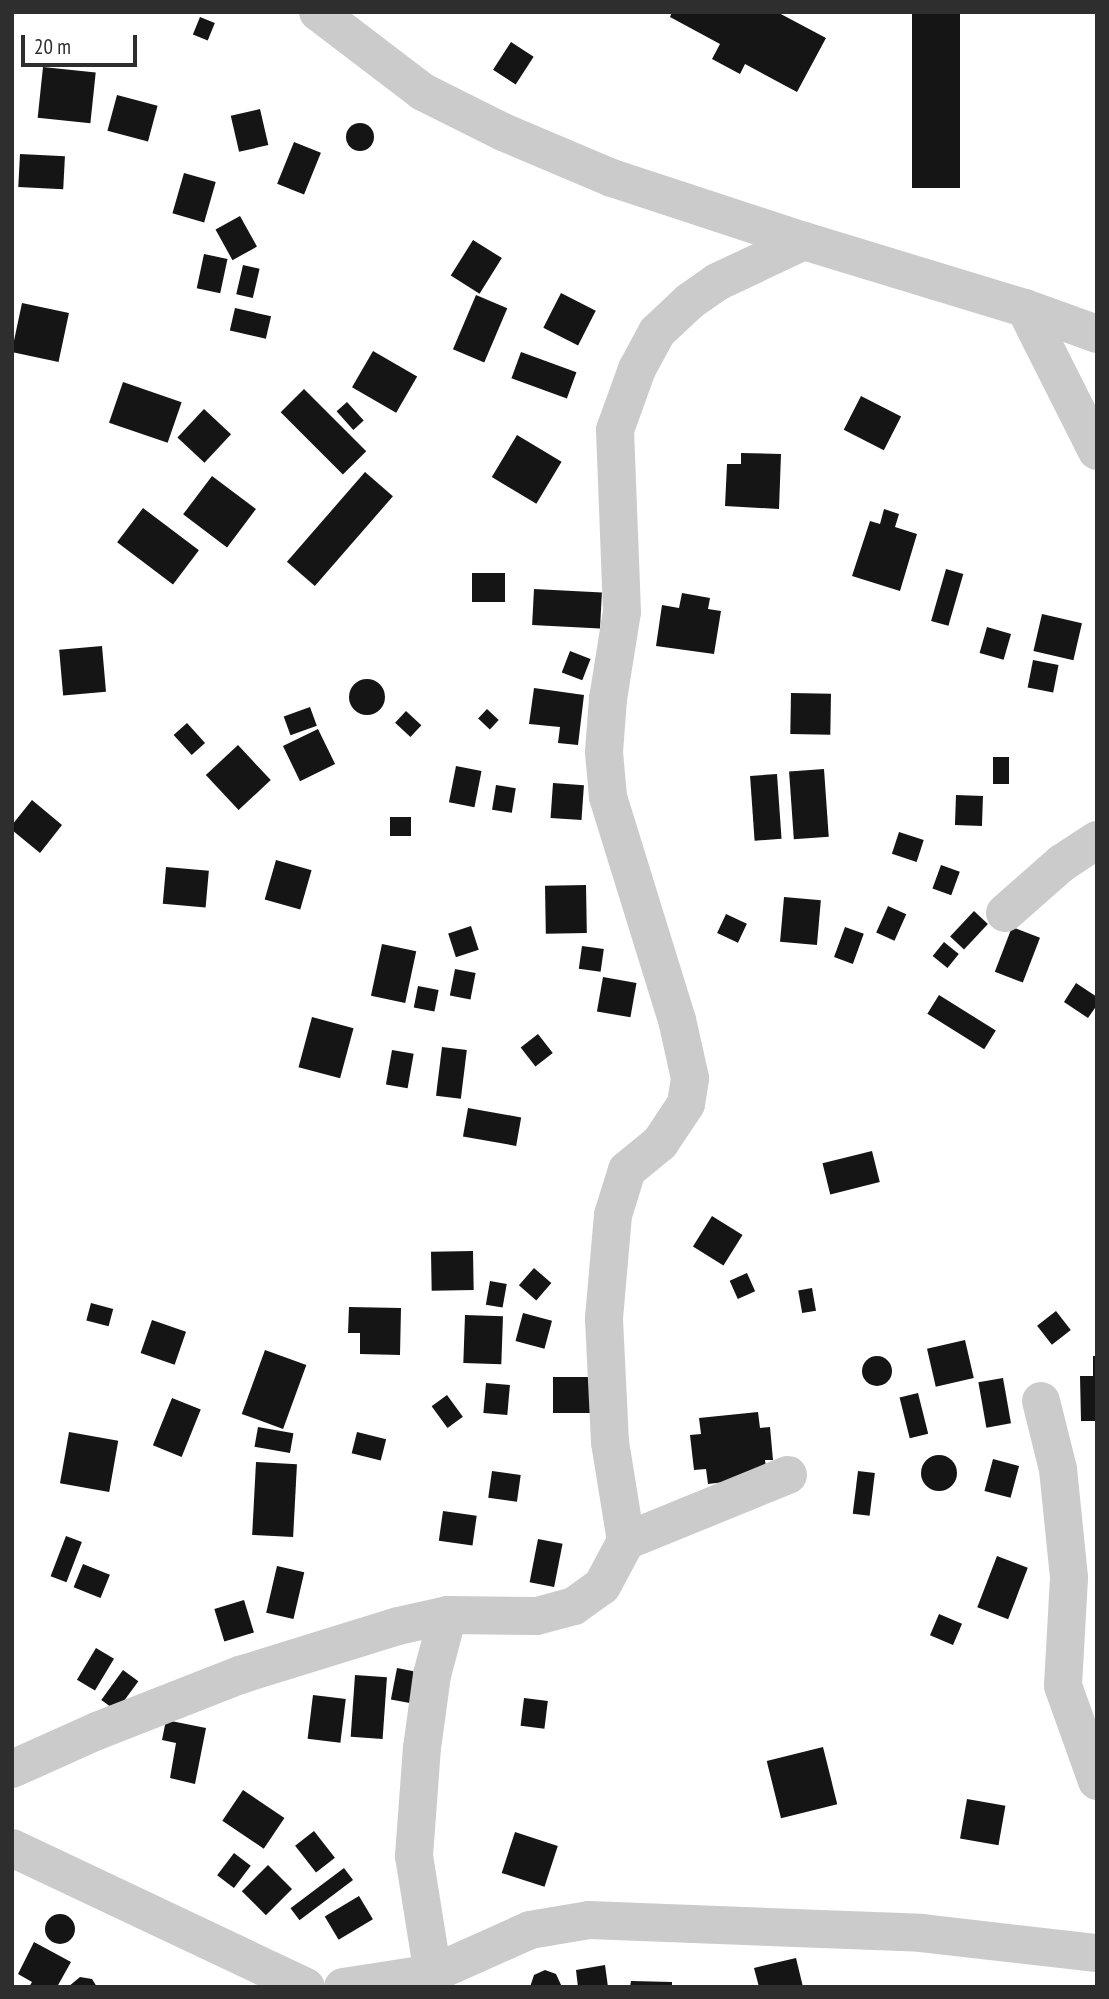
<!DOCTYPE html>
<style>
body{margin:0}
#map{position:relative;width:1109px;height:1999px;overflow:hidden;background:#fff;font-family:"PT Sans Narrow",sans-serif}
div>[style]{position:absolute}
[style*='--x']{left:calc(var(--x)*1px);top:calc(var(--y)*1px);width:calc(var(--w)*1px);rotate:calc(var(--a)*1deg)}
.building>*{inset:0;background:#151515;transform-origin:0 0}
.round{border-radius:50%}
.street>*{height:38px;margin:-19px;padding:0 19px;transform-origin:19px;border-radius:19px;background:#cbcbcb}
span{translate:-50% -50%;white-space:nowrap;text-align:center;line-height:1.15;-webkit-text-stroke:7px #fff;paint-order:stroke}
.frame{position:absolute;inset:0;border:14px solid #2e2e2e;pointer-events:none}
.scale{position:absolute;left:21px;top:35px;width:116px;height:32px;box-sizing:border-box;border:4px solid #2e2e2e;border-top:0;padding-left:9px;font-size:21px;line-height:24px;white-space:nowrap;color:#2e2e2e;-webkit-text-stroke:5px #fff;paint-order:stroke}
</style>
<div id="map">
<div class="building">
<div style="clip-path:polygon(672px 12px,777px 12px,826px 38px,797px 92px,745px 64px,740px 74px,712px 59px,720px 44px,670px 17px)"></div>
<div style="left:912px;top:12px;width:48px;height:176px"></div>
<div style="left:200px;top:17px;width:16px;height:19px;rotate:22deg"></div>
<div style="left:511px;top:42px;width:27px;height:33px;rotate:33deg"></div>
<div style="left:43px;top:67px;width:53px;height:51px;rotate:6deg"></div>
<div style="left:117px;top:95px;width:42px;height:37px;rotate:15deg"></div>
<div style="left:260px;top:109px;width:37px;height:30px;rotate:77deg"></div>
<div class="round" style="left:346px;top:123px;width:28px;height:28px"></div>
<div style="left:294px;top:142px;width:29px;height:45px;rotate:22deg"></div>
<div style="left:20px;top:154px;width:45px;height:33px;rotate:3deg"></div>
<div style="left:184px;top:173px;width:33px;height:42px;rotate:16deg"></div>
<div style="left:240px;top:216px;width:35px;height:28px;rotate:61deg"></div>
<div style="left:473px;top:240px;width:34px;height:42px;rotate:32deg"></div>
<div style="left:204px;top:254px;width:24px;height:35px;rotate:12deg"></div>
<div style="left:243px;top:265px;width:17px;height:30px;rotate:13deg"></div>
<div style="left:561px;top:293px;width:39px;height:39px;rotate:27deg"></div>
<div style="left:476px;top:295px;width:34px;height:59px;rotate:23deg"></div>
<div style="left:22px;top:303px;width:48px;height:50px;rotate:12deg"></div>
<div style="left:235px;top:308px;width:37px;height:23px;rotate:13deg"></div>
<div style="left:373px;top:351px;width:51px;height:42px;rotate:30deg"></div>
<div style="left:521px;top:352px;width:59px;height:28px;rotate:20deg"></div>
<div style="left:123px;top:382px;width:62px;height:43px;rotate:19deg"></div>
<div style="left:304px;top:389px;width:88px;height:33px;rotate:45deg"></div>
<div style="left:861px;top:396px;width:45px;height:38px;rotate:27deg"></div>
<div style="left:347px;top:402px;width:25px;height:14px;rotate:48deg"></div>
<div style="left:204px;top:409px;width:37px;height:39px;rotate:43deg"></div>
<div style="left:517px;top:435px;width:52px;height:49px;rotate:31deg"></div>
<div style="clip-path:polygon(741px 453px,781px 454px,779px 509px,725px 506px,727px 464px,741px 464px)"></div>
<div style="left:365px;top:472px;width:37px;height:119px;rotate:41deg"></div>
<div style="left:212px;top:476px;width:55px;height:48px;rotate:37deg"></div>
<div style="left:143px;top:508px;width:70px;height:43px;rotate:37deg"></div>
<div style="clip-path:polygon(884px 509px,899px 514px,895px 527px,917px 534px,900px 591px,852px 576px,870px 521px,880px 524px)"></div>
<div style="left:946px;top:569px;width:18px;height:54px;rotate:16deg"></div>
<div style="left:472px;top:573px;width:33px;height:29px"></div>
<div style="left:534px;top:589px;width:68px;height:36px;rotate:3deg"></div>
<div style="clip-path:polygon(682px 593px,710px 598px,708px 609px,721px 611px,714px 654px,656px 646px,662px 605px,679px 608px)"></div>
<div style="left:1042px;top:614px;width:41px;height:38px;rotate:13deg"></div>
<div style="left:987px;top:627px;width:25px;height:27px;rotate:16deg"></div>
<div style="left:102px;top:646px;width:46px;height:43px;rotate:85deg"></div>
<div style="left:570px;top:651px;width:22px;height:23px;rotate:21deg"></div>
<div style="left:1033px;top:660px;width:26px;height:28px;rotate:11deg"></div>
<div class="round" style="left:349px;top:679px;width:36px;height:36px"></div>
<div style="clip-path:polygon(534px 688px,584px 695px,578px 745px,558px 743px,560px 727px,529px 724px)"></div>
<div style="left:791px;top:693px;width:40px;height:41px;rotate:1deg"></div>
<div style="left:310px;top:707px;width:20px;height:28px;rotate:70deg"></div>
<div style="left:487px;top:709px;width:16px;height:13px;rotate:43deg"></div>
<div style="left:406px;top:711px;width:21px;height:16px;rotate:43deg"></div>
<div style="left:187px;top:723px;width:27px;height:18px;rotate:48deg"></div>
<div style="left:318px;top:729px;width:39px;height:39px;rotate:64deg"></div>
<div style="left:238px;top:745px;width:48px;height:44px;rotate:47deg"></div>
<div style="left:993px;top:757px;width:16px;height:27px"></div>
<div style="left:456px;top:766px;width:26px;height:37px;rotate:11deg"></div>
<div style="left:824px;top:769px;width:68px;height:35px;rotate:86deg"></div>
<div style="left:777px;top:774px;width:65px;height:27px;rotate:86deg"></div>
<div style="left:553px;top:783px;width:31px;height:35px;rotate:4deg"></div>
<div style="left:496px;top:785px;width:20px;height:25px;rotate:9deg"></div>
<div style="left:956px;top:795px;width:27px;height:30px;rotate:2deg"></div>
<div style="clip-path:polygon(32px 800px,62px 825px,40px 853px,12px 830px,12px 825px)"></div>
<div style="left:390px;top:817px;width:21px;height:19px"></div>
<div style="left:899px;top:832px;width:26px;height:23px;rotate:18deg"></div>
<div style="left:276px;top:860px;width:37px;height:41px;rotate:16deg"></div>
<div style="left:941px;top:865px;width:20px;height:25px;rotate:20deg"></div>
<div style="left:166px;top:867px;width:43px;height:37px;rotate:5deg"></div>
<div style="left:586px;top:885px;width:48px;height:41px;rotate:89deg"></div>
<div style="left:784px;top:897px;width:37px;height:45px;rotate:5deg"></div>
<div style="left:888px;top:906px;width:20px;height:29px;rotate:24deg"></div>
<div style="left:974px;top:911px;width:19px;height:35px;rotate:43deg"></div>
<div style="left:726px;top:914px;width:23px;height:21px;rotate:25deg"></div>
<div style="left:471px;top:926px;width:25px;height:24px;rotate:72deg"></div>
<div style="left:845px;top:927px;width:20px;height:32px;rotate:20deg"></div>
<div style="left:1012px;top:927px;width:30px;height:48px;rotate:21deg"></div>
<div style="left:944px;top:942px;width:19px;height:18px;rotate:39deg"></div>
<div style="left:382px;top:944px;width:35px;height:53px;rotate:12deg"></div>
<div style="left:582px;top:946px;width:22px;height:23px;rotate:8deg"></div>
<div style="left:455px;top:969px;width:21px;height:27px;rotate:11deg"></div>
<div style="left:603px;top:977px;width:34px;height:35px;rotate:10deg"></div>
<div style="clip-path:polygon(1076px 983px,1097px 997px,1097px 1005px,1088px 1018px,1064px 1002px)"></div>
<div style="left:418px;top:986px;width:21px;height:22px;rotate:11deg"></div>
<div style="left:939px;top:995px;width:67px;height:22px;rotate:32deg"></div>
<div style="left:312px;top:1017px;width:43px;height:52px;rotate:15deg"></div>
<div style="left:538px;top:1034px;width:24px;height:22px;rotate:52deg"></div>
<div style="left:442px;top:1047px;width:25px;height:49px;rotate:7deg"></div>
<div style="left:392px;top:1050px;width:22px;height:35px;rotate:10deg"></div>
<div style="left:468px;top:1108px;width:54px;height:29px;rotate:10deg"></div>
<div style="left:872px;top:1151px;width:32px;height:51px;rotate:76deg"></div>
<div style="left:712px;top:1216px;width:36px;height:36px;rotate:32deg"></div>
<div style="left:473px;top:1251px;width:39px;height:42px;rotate:89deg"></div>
<div style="left:534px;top:1268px;width:23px;height:23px;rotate:41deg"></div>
<div style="left:747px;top:1273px;width:20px;height:19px;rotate:66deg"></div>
<div style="left:490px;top:1281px;width:17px;height:24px;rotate:10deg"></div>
<div style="left:812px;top:1288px;width:23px;height:14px;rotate:80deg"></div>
<div style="left:91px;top:1303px;width:23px;height:18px;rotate:15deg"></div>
<div style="clip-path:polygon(349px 1307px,401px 1308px,400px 1355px,360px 1354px,360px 1333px,348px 1333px)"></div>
<div style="left:1056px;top:1311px;width:24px;height:24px;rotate:52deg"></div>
<div style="left:523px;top:1313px;width:30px;height:29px;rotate:15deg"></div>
<div style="left:465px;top:1315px;width:38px;height:48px;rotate:2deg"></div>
<div style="left:152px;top:1320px;width:36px;height:35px;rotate:19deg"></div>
<div style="left:965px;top:1340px;width:39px;height:39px;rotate:77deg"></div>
<div style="left:265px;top:1350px;width:44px;height:68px;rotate:20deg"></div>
<div class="round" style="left:862px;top:1356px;width:30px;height:30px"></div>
<div style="clip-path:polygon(1093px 1356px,1097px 1356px,1097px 1421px,1081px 1421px,1080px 1376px,1093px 1376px)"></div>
<div style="left:553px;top:1377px;width:42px;height:36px"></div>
<div style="left:1003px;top:1378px;width:46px;height:25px;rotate:80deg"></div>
<div style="left:486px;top:1383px;width:24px;height:30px;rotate:5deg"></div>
<div style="left:918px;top:1393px;width:42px;height:19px;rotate:76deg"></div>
<div style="left:447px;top:1395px;width:27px;height:19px;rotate:54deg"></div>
<div style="left:172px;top:1398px;width:31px;height:51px;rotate:22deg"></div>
<div style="clip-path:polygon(758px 1412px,760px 1428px,770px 1427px,773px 1460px,765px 1460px,767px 1477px,708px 1484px,706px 1469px,694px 1470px,690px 1435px,701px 1434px,699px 1418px)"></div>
<div style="left:258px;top:1427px;width:36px;height:20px;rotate:10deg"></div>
<div style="left:69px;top:1432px;width:50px;height:52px;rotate:10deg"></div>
<div style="left:357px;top:1432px;width:30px;height:22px;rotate:14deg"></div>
<div class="round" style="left:921px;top:1455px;width:36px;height:36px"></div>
<div style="left:993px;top:1459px;width:27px;height:33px;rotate:15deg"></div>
<div style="left:256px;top:1462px;width:41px;height:73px;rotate:3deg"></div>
<div style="left:492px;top:1471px;width:29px;height:27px;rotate:8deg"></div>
<div style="left:858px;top:1471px;width:17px;height:43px;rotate:7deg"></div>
<div style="left:443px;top:1511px;width:34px;height:30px;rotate:8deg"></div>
<div style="left:66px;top:1536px;width:17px;height:43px;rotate:21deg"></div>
<div style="left:538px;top:1539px;width:25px;height:44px;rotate:11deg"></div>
<div style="left:997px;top:1556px;width:33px;height:55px;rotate:21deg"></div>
<div style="left:83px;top:1564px;width:29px;height:25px;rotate:22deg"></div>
<div style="left:277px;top:1566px;width:28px;height:48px;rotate:13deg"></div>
<div style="left:244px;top:1600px;width:34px;height:31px;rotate:73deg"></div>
<div style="left:939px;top:1614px;width:25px;height:23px;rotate:23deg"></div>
<div style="left:96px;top:1648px;width:21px;height:37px;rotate:31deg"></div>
<div style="left:397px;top:1668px;width:26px;height:32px;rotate:11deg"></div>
<div style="left:123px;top:1670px;width:19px;height:37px;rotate:36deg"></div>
<div style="left:355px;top:1675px;width:32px;height:62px;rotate:4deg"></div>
<div style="left:313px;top:1695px;width:33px;height:44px;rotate:7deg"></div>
<div style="left:524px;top:1698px;width:24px;height:28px;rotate:7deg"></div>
<div style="clip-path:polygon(166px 1720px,206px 1728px,195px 1784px,170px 1778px,176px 1743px,162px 1740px)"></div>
<div style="left:823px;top:1747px;width:59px;height:58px;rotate:76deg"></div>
<div style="left:243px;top:1790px;width:50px;height:37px;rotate:34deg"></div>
<div style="left:967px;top:1799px;width:39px;height:40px;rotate:10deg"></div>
<div style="left:314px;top:1831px;width:34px;height:24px;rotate:52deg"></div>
<div style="left:515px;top:1832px;width:45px;height:43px;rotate:18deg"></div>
<div style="left:234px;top:1853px;width:21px;height:28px;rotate:37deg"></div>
<div style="left:268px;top:1865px;width:34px;height:37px;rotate:45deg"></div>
<div style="left:344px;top:1868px;width:15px;height:67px;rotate:53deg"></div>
<div style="left:359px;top:1896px;width:27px;height:40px;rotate:59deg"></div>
<div class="round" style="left:45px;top:1914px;width:30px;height:30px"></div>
<div style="clip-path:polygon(34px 1942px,71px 1962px,57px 1987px,29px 1987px,32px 1982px,18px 1974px)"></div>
<div style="clip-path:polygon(796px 1958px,803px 1987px,759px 1987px,754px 1968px)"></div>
<div style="clip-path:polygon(605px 1965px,608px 1987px,578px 1987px,576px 1970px)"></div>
<div style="clip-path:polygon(545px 1970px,556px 1974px,562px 1987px,530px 1987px,534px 1975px)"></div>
<div style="clip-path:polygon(80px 1977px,92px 1979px,97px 1987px,68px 1987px)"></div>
<div style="clip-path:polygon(631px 1981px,672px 1982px,672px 1987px,630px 1987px)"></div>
</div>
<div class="street">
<div style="--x:318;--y:12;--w:132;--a:37.3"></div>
<div style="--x:423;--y:92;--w:89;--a:26.6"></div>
<div style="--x:503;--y:132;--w:118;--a:22.9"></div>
<div style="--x:612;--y:178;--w:202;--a:18.2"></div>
<div style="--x:804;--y:241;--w:231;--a:16.9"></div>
<div style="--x:1025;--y:308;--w:77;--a:19.9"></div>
<div style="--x:1025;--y:308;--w:160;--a:63.3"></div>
<div style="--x:1005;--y:913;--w:76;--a:-41.3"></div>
<div style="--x:1062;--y:863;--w:42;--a:-33.3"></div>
<div style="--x:1041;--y:1401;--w:70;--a:76"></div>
<div style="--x:1058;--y:1469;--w:110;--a:84.2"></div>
<div style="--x:1069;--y:1578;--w:108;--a:93.2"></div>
<div style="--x:1063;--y:1686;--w:101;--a:70.3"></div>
<div style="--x:626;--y:1541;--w:100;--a:-99.2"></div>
<div style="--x:610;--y:1442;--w:124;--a:-92.8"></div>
<div style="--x:604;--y:1318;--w:103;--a:-85"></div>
<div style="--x:613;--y:1215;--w:47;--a:-72.7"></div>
<div style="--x:627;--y:1170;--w:43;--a:-39.3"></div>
<div style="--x:660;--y:1143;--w:47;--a:-56.3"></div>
<div style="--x:686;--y:1104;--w:26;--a:-81"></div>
<div style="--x:690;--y:1078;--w:59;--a:-102.6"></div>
<div style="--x:677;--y:1020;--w:233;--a:-107.2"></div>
<div style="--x:608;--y:797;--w:45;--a:-95.1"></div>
<div style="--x:604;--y:752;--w:53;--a:-85.7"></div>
<div style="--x:608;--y:699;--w:88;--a:-80.9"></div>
<div style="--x:622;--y:612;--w:182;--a:-92.2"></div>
<div style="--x:615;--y:430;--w:65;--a:-70.2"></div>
<div style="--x:637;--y:369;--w:42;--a:-61.6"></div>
<div style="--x:657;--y:332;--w:45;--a:-43.2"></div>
<div style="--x:690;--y:301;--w:33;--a:-35"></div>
<div style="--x:717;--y:282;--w:96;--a:-25.2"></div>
<div style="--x:12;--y:1769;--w:93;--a:-24.1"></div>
<div style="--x:97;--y:1731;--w:154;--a:-21.4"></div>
<div style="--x:240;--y:1675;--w:165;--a:-17.2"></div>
<div style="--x:398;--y:1626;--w:51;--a:-12.4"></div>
<div style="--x:448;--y:1615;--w:89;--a:0.6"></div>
<div style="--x:537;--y:1616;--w:38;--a:-15"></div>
<div style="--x:574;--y:1606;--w:34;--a:-36"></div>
<div style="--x:602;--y:1586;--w:51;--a:-61.9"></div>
<div style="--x:626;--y:1541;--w:175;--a:-22.2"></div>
<div style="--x:12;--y:1848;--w:325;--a:25.3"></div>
<div style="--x:343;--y:1987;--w:92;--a:-8.7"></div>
<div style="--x:434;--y:1973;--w:105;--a:-24.1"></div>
<div style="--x:530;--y:1930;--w:60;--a:-9.6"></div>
<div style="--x:589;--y:1920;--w:332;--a:2.2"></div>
<div style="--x:921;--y:1933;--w:177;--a:6.5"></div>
<div style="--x:435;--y:1987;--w:133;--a:-99.1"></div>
<div style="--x:414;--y:1856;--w:108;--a:-85.8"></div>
<div style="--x:422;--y:1748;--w:74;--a:-82.2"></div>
<div style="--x:432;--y:1675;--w:62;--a:-75.1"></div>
</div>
<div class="frame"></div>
<div class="scale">20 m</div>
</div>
